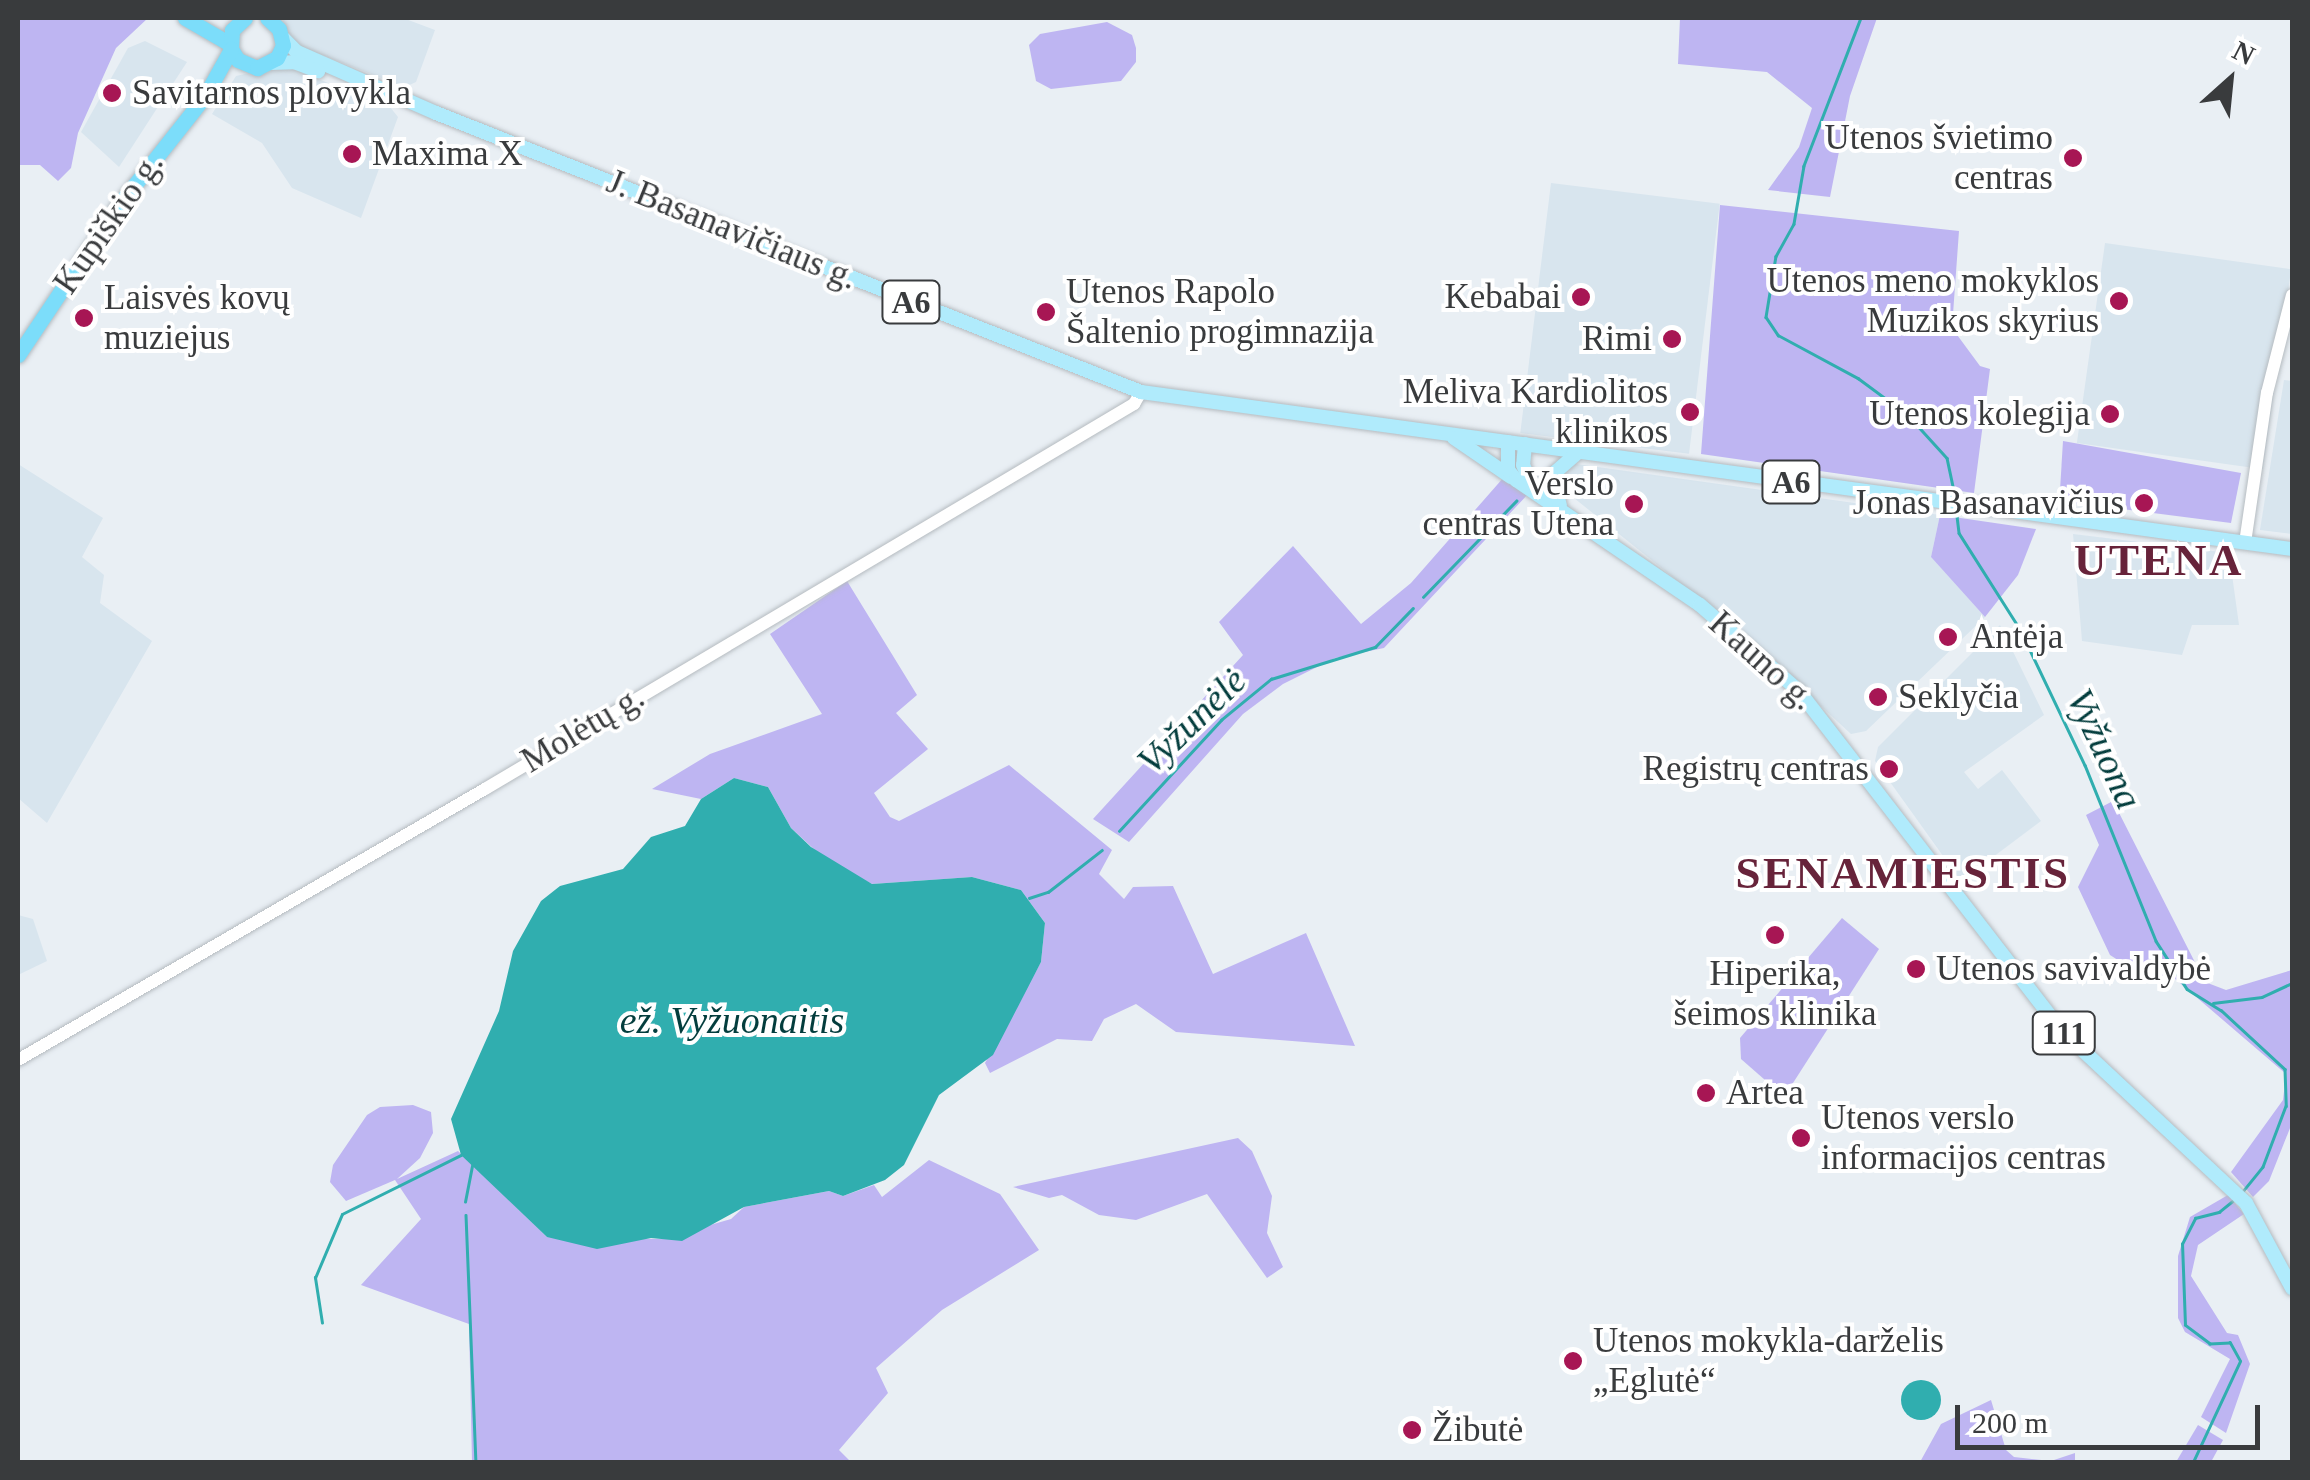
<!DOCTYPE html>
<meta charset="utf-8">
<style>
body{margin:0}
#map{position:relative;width:2310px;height:1480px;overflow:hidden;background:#e9eff4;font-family:"Times New Roman",serif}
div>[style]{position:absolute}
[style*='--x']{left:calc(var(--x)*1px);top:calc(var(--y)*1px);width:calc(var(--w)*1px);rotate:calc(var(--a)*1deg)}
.built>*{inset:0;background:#d8e5ee;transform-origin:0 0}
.green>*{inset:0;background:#beb5f2}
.water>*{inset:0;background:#30aeaf}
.round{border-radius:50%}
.stream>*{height:2.5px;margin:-1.25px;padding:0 1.25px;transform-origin:1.25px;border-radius:1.25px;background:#30aeaf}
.roads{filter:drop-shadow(0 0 2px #b5bbc0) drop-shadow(0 0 2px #b5bbc0)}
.secondary>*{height:12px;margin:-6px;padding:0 6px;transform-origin:6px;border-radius:6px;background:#fff}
.primary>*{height:14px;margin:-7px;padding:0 7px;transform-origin:7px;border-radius:7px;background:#b0ebfc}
.highway>*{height:15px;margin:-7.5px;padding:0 7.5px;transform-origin:7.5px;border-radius:7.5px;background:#7cddfa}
.dots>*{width:28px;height:28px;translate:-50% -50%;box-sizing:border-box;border:5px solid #fff;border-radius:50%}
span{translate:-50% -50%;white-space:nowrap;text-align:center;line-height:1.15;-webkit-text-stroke:8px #fff;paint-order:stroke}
.shield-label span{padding:2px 8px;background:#fff;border:2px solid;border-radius:8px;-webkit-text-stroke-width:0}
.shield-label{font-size:32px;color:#393b3d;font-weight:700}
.poi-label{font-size:35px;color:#393b3d}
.left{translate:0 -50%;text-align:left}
.right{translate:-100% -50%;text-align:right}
.street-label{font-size:35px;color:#393b3d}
.water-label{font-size:38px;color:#033d3d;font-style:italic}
.district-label{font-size:45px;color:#67233a;font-weight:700;letter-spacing:2.5px}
.frame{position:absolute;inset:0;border:20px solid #393b3d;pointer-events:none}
.north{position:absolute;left:2180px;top:30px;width:100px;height:100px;-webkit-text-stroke:8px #fff;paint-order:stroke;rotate:27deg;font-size:28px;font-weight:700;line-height:40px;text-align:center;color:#393b3d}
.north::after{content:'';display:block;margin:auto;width:35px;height:45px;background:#393b3d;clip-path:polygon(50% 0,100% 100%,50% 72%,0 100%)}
.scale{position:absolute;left:1955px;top:1405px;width:305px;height:45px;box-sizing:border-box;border:5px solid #393b3d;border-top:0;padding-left:12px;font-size:30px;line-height:35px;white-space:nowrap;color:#393b3d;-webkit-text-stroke:8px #fff;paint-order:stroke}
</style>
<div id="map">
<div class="built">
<div style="clip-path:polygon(282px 18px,403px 18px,435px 30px,416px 82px,405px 87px,291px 43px)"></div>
<div style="clip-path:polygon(145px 41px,187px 62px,119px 167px,81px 132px,128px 48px)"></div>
<div style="clip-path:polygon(282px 65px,390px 107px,398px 117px,361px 218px,292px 188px,262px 143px,212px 114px,236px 76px)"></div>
<div style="left:1551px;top:183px;width:170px;height:252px;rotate:7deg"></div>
<div style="left:2105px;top:243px;width:188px;height:202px;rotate:8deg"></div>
<div style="clip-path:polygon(2284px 380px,2292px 381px,2292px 534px,2260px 530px)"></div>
<div style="clip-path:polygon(18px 464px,103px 518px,82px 557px,104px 575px,100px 603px,152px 641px,47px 823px,18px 798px)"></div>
<div style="clip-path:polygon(1576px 464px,1940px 515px,1931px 557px,1985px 617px,1866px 731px,1851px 734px,1734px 626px,1559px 486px,1567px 465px)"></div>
<div style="clip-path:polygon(2073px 534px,2229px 553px,2239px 625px,2192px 625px,2182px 655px,2082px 641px)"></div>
<div style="clip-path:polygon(2000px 625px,2044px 715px,1964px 772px,1978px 789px,2002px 770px,2041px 821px,1961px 881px,1875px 761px,1878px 747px)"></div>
<div style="clip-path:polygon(18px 915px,33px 919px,47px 961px,18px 975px)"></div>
</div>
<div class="green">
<div style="clip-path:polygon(18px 18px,148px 18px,116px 48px,78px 133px,71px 168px,58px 181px,40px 165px,18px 165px)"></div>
<div style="clip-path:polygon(1680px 18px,1877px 18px,1850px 96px,1830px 197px,1768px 190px,1799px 147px,1812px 108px,1767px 72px,1678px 64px)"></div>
<div style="clip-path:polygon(1107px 22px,1132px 35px,1136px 48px,1136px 62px,1121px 81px,1051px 89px,1036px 81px,1029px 45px,1040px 34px)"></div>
<div style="clip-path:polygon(1720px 205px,1959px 231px,1952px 328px,1980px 366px,1990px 369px,1974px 493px,1701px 454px)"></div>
<div style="clip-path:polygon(2063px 441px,2241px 473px,2231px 523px,2075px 503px,2060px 490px)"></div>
<div style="clip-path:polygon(1504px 477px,1529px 493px,1384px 648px,1335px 658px,1283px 684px,1243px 714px,1129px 842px,1093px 819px,1243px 655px,1219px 622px,1293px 546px,1361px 624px,1411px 583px)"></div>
<div style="clip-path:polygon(1940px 515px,2036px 529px,2018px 575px,1985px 617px,1931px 557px)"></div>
<div style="clip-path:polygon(847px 581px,917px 695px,896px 713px,928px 749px,874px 793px,890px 817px,899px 821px,1009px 765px,1112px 850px,1099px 874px,1124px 899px,1133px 887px,1173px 886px,1213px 974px,1306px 933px,1355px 1046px,1176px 1032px,1136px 1004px,1104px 1019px,1092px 1041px,1057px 1039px,990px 1073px,985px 1063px,1041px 962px,1045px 923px,1021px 890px,972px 877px,872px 884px,829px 863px,791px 828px,768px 787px,734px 778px,701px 799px,652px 789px,710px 754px,822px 714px,770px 634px)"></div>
<div style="clip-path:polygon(2113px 801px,2205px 982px,2226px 990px,2292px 970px,2292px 1123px,2269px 1181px,2253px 1197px,2231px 1172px,2283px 1100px,2286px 1074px,2174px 978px,2146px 978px,2110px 955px,2078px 887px,2099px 845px,2086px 815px)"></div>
<div style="clip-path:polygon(1842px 918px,1879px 949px,1793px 1083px,1785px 1090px,1773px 1087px,1741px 1059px,1740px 1038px)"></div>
<div style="clip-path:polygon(413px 1105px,431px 1112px,433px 1133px,420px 1158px,397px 1179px,458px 1151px,547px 1237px,662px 1239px,731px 1219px,744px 1207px,829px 1191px,843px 1196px,874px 1185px,882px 1197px,929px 1160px,1000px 1194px,1039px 1250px,942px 1310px,876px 1368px,888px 1393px,839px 1450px,851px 1462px,472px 1462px,469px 1324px,361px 1285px,421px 1219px,395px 1180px,346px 1201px,330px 1182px,333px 1165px,367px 1115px,380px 1107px)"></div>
<div style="clip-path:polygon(1238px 1138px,1252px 1151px,1272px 1196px,1267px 1233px,1283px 1267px,1267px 1278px,1207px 1194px,1136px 1220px,1099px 1215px,1062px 1195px,1049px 1198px,1013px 1187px)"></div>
<div style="clip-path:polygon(2228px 1195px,2244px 1214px,2198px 1245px,2191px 1276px,2227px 1333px,2238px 1335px,2250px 1364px,2226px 1433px,2201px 1417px,2230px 1359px,2185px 1332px,2178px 1318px,2178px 1256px,2190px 1217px)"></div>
<div style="clip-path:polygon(1991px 1400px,2006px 1450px,2014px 1457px,2051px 1461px,2075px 1453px,2075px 1462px,1920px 1462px,1941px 1424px)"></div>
<div style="clip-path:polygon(2198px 1425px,2223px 1440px,2211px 1462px,2176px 1462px)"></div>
</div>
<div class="water">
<div style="clip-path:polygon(734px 778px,768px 787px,791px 828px,811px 847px,872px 884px,972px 877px,1021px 890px,1045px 923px,1041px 962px,993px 1055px,939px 1095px,904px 1165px,885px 1180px,843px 1196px,829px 1191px,744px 1207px,682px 1241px,651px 1238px,597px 1249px,547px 1237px,461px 1155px,451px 1119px,499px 1011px,513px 951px,541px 901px,560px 886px,623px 869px,651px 837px,685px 826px,701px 799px)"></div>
<div class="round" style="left:1901px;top:1380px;width:40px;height:40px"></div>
</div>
<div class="stream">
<div style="--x:1861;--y:18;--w:159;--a:111.1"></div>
<div style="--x:1804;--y:166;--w:59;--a:99.8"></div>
<div style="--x:1794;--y:224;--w:37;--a:119"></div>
<div style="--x:1776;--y:256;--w:62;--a:99.3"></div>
<div style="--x:1766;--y:317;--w:22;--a:56"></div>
<div style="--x:1778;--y:335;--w:91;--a:28.3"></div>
<div style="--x:1858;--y:378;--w:62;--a:36.5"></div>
<div style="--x:1908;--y:415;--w:58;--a:47.8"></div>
<div style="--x:1947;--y:458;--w:38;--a:78"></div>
<div style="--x:1956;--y:508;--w:25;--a:83"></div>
<div style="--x:1959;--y:533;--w:114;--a:57.6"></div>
<div style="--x:2020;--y:629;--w:151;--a:64.5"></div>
<div style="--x:2085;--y:765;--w:190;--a:68"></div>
<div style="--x:2156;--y:941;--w:57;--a:57.1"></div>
<div style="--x:2187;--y:989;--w:40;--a:32"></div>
<div style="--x:2221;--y:1010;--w:87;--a:42.7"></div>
<div style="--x:2285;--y:1069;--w:37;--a:88"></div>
<div style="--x:2286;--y:1106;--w:65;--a:110.7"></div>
<div style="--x:2263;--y:1167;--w:33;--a:129"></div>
<div style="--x:1423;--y:597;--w:134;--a:-45.9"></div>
<div style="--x:1119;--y:831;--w:151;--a:-47.4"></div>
<div style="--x:1221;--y:720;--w:65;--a:-39.4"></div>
<div style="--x:1271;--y:679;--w:109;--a:-17.1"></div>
<div style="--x:1375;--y:647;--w:54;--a:-45.7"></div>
<div style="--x:1029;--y:898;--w:20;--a:-18"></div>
<div style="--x:1048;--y:892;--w:68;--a:-37.9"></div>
<div style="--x:2213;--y:1003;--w:49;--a:-7"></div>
<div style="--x:2262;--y:997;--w:33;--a:-25"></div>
<div style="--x:465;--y:1202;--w:38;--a:-79"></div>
<div style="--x:466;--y:1215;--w:247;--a:87.7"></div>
<div style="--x:322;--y:1323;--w:46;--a:-98.8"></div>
<div style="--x:315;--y:1278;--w:69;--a:-67.1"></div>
<div style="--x:342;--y:1214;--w:133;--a:-26.4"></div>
<div style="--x:2193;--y:1462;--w:111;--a:-65"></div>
<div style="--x:2240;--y:1361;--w:21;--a:-119"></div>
<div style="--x:2230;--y:1343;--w:20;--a:177"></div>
<div style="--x:2210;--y:1344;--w:31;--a:-143"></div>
<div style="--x:2185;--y:1325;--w:81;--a:-92.1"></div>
<div style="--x:2182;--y:1244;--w:29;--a:-63"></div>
<div style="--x:2195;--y:1218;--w:25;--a:-14"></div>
<div style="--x:2219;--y:1212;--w:22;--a:-39"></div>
</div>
<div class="roads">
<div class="secondary">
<div style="--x:2245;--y:543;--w:152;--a:-81.7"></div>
<div style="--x:2267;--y:393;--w:101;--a:-75.7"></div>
<div style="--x:18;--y:1060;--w:540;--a:-30.13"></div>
<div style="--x:485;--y:789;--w:755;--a:-30.68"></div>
<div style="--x:1134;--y:404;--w:14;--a:-60"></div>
</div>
<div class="primary">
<div style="--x:282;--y:37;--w:21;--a:45"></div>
<div style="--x:297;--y:52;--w:152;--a:23.7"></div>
<div style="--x:436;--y:113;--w:758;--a:21.59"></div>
<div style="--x:1141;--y:392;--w:1162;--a:7.77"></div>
<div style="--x:271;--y:63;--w:23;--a:-2"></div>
<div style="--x:294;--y:62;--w:26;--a:21"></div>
<div style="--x:1454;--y:438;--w:69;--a:34.4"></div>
<div style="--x:1508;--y:442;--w:28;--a:90"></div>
<div style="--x:1508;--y:470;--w:13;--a:51"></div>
<div style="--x:1516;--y:480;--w:222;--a:34.2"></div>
<div style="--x:1700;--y:605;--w:131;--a:41"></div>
<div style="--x:1799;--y:691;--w:430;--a:52.3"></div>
<div style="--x:2062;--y:1031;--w:252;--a:43.1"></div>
<div style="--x:2246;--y:1203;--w:97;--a:61.6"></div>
<div style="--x:1525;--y:444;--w:21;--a:95"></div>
<div style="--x:1523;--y:465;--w:24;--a:66"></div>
<div style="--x:1560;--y:506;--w:32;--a:-104"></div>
<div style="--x:1552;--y:475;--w:35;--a:-41"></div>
</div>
<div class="highway">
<div style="--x:185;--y:18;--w:52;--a:30"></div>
<div style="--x:245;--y:18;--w:18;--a:137"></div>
<div style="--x:232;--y:30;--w:19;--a:93"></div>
<div style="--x:231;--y:49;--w:13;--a:58"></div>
<div style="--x:238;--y:60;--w:21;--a:23"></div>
<div style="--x:257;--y:68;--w:22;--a:-27"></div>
<div style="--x:277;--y:58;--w:14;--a:-65"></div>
<div style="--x:283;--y:45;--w:16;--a:-104"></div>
<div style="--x:279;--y:29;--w:16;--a:-137"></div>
<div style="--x:18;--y:355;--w:178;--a:-56.2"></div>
<div style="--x:117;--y:207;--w:142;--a:-51.6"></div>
<div style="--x:205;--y:96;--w:54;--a:-61"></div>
</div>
</div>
<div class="dots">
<div style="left:112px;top:93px;background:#a71654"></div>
<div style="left:352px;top:154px;background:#a71654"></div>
<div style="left:2073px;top:158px;background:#a71654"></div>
<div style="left:1581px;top:297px;background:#a71654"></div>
<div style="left:2119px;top:301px;background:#a71654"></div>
<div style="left:1046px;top:312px;background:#a71654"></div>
<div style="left:84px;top:318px;background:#a71654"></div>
<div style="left:1672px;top:339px;background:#a71654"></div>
<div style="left:1690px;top:412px;background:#a71654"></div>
<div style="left:2110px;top:414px;background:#a71654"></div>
<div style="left:2144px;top:503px;background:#a71654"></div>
<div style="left:1634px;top:504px;background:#a71654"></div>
<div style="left:1948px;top:637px;background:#a71654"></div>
<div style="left:1878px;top:697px;background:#a71654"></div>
<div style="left:1889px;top:769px;background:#a71654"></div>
<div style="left:1775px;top:935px;background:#a71654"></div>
<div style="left:1916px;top:969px;background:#a71654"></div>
<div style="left:1706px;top:1093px;background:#a71654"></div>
<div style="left:1801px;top:1138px;background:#a71654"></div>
<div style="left:1573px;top:1361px;background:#a71654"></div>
<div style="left:1412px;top:1430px;background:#a71654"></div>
</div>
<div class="shield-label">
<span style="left:911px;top:302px">A6</span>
<span style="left:1791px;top:482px">A6</span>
<span style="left:2064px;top:1033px">111</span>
</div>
<div class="poi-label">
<span class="left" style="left:132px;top:93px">Savitarnos plovykla</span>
<span class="right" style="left:2053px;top:158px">Utenos švietimo<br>centras</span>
<span class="left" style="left:372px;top:154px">Maxima X</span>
<span class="right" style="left:2099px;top:301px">Utenos meno mokyklos<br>Muzikos skyrius</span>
<span class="left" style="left:1066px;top:312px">Utenos Rapolo<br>Šaltenio progimnazija</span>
<span class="right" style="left:1561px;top:297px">Kebabai</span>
<span class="left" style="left:104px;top:318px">Laisvės kovų<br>muziejus</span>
<span class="right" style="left:1652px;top:339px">Rimi</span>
<span class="right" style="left:1668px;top:412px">Meliva Kardiolitos<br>klinikos</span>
<span class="right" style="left:2090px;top:414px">Utenos kolegija</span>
<span class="right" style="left:1614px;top:504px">Verslo<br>centras Utena</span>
<span class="right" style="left:2124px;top:503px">Jonas Basanavičius</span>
<span class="left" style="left:1970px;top:637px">Antėja</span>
<span class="left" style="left:1898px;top:697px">Seklyčia</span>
<span class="right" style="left:1869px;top:769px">Registrų centras</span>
<span class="left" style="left:1936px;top:969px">Utenos savivaldybė</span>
<span style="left:1775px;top:994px">Hiperika,<br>šeimos klinika</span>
<span class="left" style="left:1726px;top:1093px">Artea</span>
<span class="left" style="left:1821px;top:1138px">Utenos verslo<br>informacijos centras</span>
<span class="left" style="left:1593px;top:1361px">Utenos mokykla-darželis<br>„Eglutė“</span>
<span class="left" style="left:1432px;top:1430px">Žibutė</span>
</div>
<div class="street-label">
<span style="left:109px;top:223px;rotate:-55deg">Kupiškio g.</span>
<span style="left:732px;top:230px;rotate:22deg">J. Basanavičiaus g.</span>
<span style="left:1762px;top:661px;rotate:42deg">Kauno g.</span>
<span style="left:583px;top:729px;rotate:-31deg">Molėtų g.</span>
</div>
<div class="water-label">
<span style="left:1192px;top:721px;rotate:-44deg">Vyžunėlė</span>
<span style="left:2104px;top:749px;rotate:65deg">Vyžuona</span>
<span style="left:732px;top:1021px">ež. Vyžuonaitis</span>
</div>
<div class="district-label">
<span style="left:2159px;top:561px">UTENA</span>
<span style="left:1903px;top:874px">SENAMIESTIS</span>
</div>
<div class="frame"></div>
<div class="north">N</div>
<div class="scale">200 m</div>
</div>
